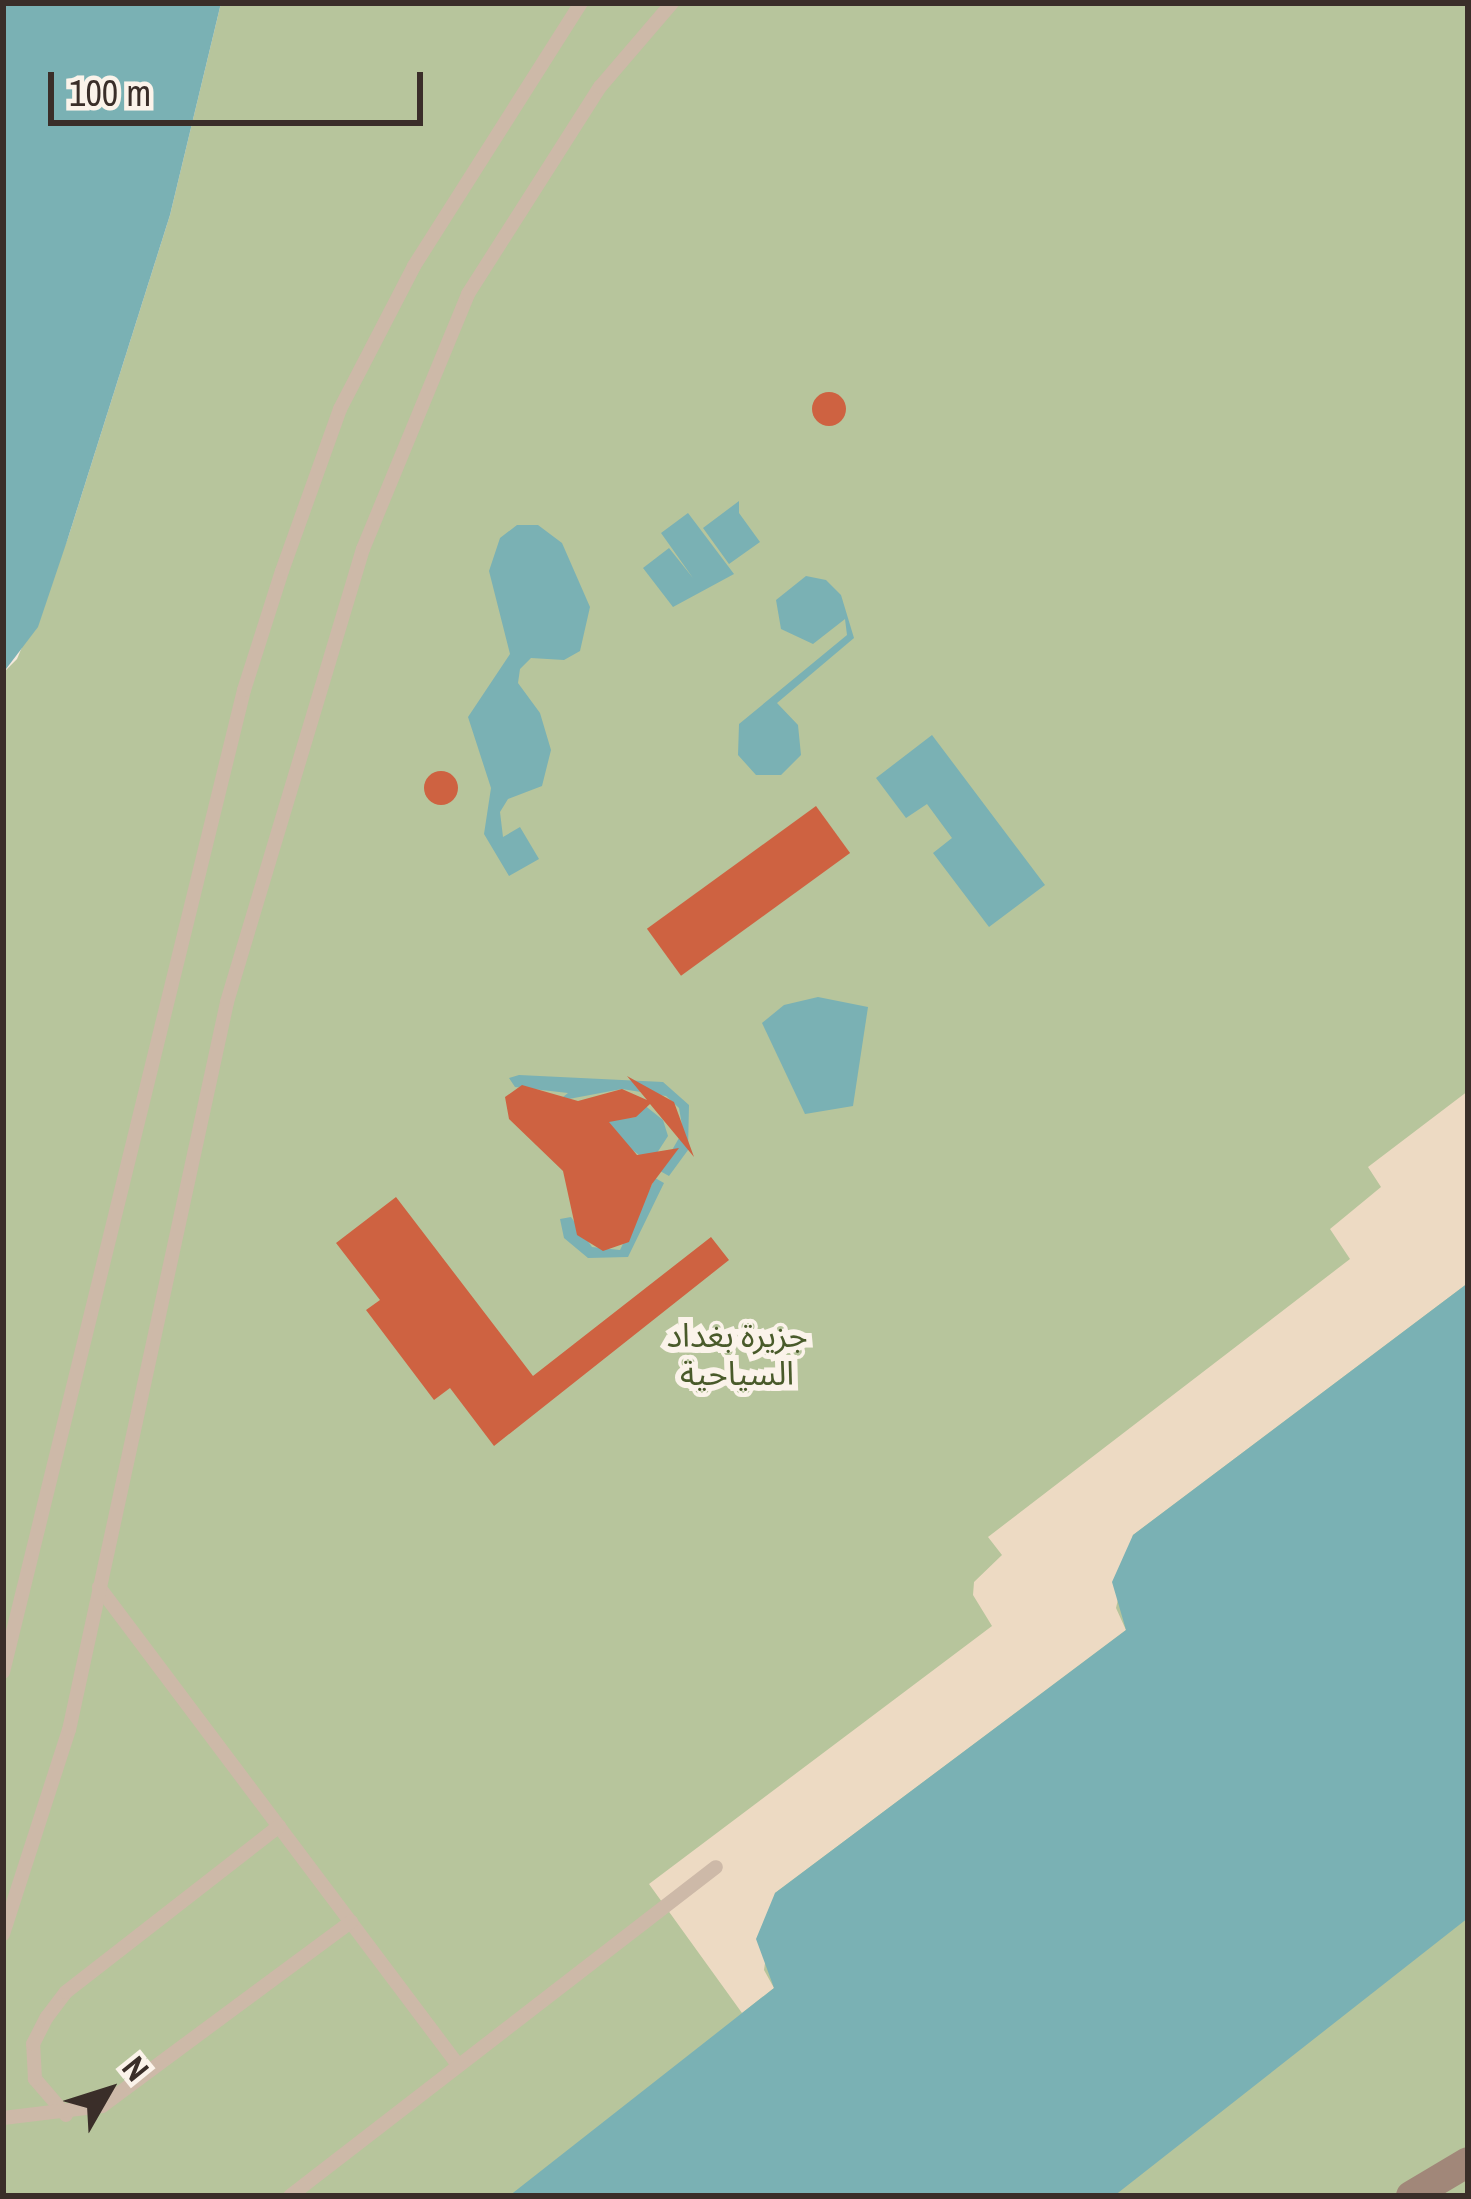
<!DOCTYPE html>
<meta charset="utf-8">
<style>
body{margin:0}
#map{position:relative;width:1471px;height:2199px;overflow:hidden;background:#f4e9dd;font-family:"Archivo Narrow","Noto Sans Arabic",sans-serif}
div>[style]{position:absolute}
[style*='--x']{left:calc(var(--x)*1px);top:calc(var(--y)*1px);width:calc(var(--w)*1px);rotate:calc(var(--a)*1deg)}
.green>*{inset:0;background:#b7c59c}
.plaza>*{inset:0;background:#eddac3}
.water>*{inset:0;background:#7ab1b4}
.building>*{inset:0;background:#ce6241;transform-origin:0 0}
.round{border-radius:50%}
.lane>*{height:14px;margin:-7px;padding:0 7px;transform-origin:7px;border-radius:7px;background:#cdb9a8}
.secondary>*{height:30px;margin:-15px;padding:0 15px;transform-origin:15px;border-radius:15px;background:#a18779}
span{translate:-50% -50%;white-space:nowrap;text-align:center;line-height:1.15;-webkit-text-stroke:12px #fbf3ea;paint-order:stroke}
.park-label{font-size:33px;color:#495a2a}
.frame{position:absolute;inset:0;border:6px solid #3a2e29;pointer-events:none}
.north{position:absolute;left:48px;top:2031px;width:120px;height:120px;-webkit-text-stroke:9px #fbf3ea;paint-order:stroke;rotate:51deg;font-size:33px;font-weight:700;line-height:48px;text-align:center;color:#3a2e29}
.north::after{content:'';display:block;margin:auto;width:42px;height:54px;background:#3a2e29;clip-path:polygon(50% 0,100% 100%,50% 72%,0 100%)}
.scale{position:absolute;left:48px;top:72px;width:375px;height:54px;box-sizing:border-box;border:6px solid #3a2e29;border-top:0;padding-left:15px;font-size:36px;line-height:42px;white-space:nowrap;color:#3a2e29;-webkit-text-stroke:9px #fbf3ea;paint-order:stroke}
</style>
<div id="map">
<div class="green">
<div style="clip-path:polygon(221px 3px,1468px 3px,1468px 2196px,3px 2196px,3px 673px,17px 659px,68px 538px,170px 215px)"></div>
</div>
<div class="plaza">
<div style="clip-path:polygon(1468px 1091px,1468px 1283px,1133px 1535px,1116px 1608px,1126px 1630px,775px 1893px,764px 1970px,774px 1988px,742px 2013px,649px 1884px,992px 1626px,973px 1595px,974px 1582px,1002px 1555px,988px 1537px,1350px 1259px,1330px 1229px,1381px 1187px,1368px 1167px)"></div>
</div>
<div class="water">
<div style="clip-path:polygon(3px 3px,221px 3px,170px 215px,68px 538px,38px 627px,3px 673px)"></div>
<div style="clip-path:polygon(739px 501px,739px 513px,760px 542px,729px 564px,703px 528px)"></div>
<div style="clip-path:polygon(688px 513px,734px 574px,673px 607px,643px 568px,669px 548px,693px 578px,661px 533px)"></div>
<div style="clip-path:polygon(517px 525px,538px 525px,562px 543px,590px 607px,580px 651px,564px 660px,531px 658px,520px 669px,518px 683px,540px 713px,551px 750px,542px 786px,508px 799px,500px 812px,503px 837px,520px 827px,539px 859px,509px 876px,484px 834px,491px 788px,468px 717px,510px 654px,489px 571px,500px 538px)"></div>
<div style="clip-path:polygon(806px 576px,826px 580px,841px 595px,854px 638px,777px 703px,798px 725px,801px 755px,781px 775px,756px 775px,738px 755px,739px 724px,847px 635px,845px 619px,813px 644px,781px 629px,776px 600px)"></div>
<div style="clip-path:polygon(932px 735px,1045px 885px,989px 927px,933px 853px,952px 838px,927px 804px,906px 818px,876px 778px)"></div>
<div style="clip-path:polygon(818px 997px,868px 1007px,853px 1106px,805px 1114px,762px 1023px,784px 1005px)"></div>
<div style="clip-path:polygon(519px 1075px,663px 1082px,689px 1105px,688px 1150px,669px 1176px,660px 1171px,683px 1131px,679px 1108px,666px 1096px,622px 1089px,558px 1101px,568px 1093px,515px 1087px,509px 1078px)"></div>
<div style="clip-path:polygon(643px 1104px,663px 1120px,668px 1136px,657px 1153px,639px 1155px,596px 1122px,636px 1117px)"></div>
<div style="clip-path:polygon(655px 1178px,664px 1183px,628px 1257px,588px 1258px,564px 1238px,560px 1219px,571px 1217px,592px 1247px,620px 1250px)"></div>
<div style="clip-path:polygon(1468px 1283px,1468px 1918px,1114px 2196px,509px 2196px,774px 1988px,756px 1939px,775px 1893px,1126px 1630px,1112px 1582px,1133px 1535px)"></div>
</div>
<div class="building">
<div class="round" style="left:812px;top:392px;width:34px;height:34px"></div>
<div class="round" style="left:424px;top:771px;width:34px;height:34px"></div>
<div style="left:816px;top:806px;width:58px;height:209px;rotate:54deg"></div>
<div style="clip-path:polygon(627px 1076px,674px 1102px,694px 1157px,650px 1104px,636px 1117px,609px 1122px,637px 1155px,679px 1148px,652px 1184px,629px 1242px,603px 1251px,577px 1235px,563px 1171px,509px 1119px,505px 1097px,522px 1085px,578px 1101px,622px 1089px,647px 1100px)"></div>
<div style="clip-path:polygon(396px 1197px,533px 1376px,711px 1237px,729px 1260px,494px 1446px,450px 1388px,434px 1400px,366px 1310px,380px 1300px,336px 1243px)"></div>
</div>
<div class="lane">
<div style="--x:99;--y:1587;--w:598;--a:53.09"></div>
<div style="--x:3;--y:1672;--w:1011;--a:-76.21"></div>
<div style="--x:244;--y:690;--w:125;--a:-72.3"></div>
<div style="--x:282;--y:571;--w:172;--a:-70.3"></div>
<div style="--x:340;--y:409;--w:161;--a:-62.6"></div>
<div style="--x:414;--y:266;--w:312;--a:-57.6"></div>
<div style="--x:3;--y:1934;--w:214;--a:-72.1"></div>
<div style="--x:69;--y:1730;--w:745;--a:-77.75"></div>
<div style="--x:227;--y:1002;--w:473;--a:-73.3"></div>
<div style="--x:363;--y:549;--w:276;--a:-67.6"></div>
<div style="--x:468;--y:294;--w:246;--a:-57.5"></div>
<div style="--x:600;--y:87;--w:111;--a:-49.4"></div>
<div style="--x:66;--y:2115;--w:48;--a:-130.7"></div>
<div style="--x:35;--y:2079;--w:35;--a:-93"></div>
<div style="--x:33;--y:2044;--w:30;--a:-63"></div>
<div style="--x:47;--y:2017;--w:31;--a:-53"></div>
<div style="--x:66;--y:1992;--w:270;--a:-37.9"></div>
<div style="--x:3;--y:2118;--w:100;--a:-6.9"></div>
<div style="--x:102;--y:2106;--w:310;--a:-36.5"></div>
<div style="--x:290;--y:2196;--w:538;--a:-37.68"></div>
</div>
<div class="secondary">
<div style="--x:1411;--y:2196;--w:66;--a:-30.8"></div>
</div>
<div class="park-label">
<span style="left:737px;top:1355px">جزيرة بغداد<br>السياحية</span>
</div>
<div class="frame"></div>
<div class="north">N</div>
<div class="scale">100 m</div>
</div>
